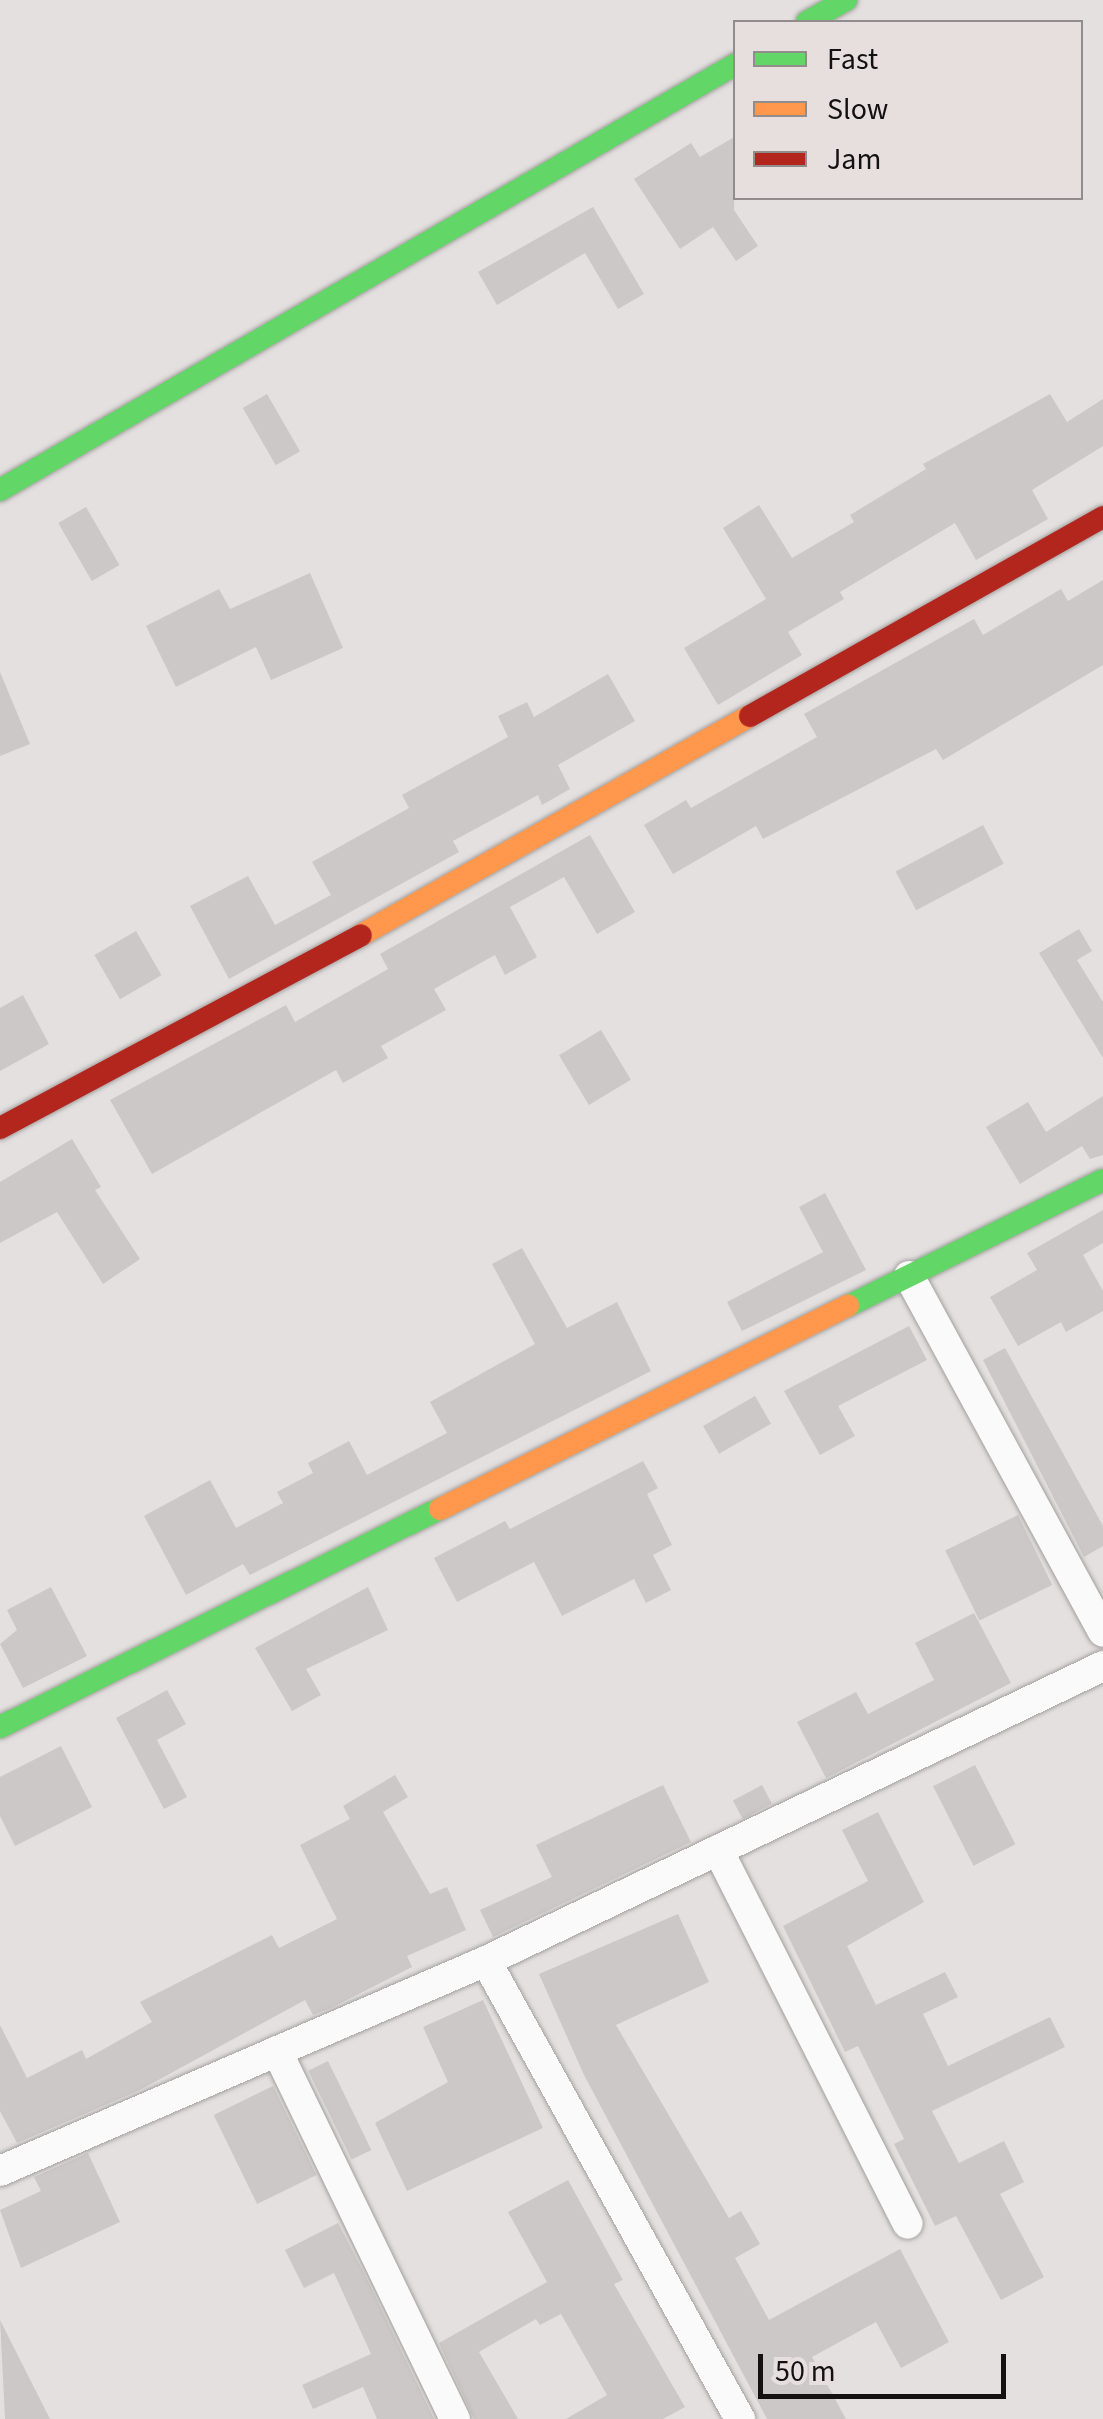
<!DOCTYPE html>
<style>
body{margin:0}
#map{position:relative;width:1103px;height:2419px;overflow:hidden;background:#e4e0e0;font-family:"Source Sans 3",sans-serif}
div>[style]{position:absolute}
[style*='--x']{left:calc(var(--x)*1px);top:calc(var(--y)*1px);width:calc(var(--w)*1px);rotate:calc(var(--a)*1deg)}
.building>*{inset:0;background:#cbc8c7;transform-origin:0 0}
.roads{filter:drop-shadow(0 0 2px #a3a09f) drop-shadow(0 0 2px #a3a09f)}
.street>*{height:30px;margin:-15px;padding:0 15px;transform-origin:15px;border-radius:15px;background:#fbfafa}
.fast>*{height:22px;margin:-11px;padding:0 11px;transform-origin:11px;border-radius:11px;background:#63d668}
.slow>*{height:22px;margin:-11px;padding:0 11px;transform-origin:11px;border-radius:11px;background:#ff974d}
.jam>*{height:22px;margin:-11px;padding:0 11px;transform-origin:11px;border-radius:11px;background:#b3261e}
span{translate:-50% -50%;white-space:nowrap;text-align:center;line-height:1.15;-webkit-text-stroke:9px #e6dfde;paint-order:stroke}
.legend{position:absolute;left:733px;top:20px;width:350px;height:180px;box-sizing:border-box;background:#e6dfde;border:2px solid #928d8c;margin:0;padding:12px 18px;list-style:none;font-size:30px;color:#141211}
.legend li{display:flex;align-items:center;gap:20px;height:50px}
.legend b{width:50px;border:2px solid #928d8c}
.scale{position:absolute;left:758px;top:2354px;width:248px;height:45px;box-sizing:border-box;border:5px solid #141211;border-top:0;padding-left:12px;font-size:30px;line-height:35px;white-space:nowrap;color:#141211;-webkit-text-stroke:8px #e6dfde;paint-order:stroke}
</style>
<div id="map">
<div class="building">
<div style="clip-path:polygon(736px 136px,734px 210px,758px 246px,736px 261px,713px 227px,680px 249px,634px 179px,691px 143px,700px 157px)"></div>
<div style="clip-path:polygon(593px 207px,644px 294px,618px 309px,585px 253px,497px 305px,478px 272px)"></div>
<div style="left:267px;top:394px;width:66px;height:28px;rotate:60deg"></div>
<div style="clip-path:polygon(1050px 394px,1067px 422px,1103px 399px,1103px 446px,1032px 490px,1048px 519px,976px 560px,955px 523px,840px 592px,844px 599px,788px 632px,802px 655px,718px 705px,684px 648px,766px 599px,723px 528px,759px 505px,792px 558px,854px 522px,850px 515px,926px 469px,923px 464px)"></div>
<div style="left:86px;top:507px;width:67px;height:32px;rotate:60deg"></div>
<div style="clip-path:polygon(310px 573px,343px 648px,271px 680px,256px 647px,176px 687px,146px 626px,219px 589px,230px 609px)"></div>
<div style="clip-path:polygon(1103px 580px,1103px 665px,943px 760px,936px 749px,763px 839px,756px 826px,673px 874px,644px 825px,686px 800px,691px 808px,817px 737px,804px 714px,974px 619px,983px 635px,1061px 589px,1068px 601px)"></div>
<div style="clip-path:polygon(0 672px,30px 744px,0 756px)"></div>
<div style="clip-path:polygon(608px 674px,635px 721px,558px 765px,570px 789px,542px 805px,538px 795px,453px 841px,459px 852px,229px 979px,190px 906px,248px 876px,275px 925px,331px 895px,312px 862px,409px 808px,402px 795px,508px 737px,498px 716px,527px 702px,534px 717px)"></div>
<div style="left:983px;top:825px;width:44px;height:99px;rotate:62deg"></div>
<div style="clip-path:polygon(590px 835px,635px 912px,597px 934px,564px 877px,510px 907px,537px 957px,505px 975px,495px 955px,434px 989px,446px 1010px,381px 1046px,388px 1058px,343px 1083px,336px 1070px,152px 1174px,110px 1100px,286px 1005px,295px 1022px,388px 969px,380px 954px)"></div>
<div style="clip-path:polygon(1079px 929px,1092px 951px,1077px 960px,1103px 1002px,1103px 1058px,1039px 953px)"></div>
<div style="left:136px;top:931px;width:51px;height:48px;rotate:60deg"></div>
<div style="clip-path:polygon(23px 995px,49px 1044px,0 1071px,0 1008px)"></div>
<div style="left:601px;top:1030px;width:58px;height:49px;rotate:59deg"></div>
<div style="clip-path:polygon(1103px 1096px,1103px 1155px,1090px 1159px,1082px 1146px,1020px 1184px,986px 1127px,1028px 1102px,1046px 1132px)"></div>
<div style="clip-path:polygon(72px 1139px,101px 1187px,95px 1190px,140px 1259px,103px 1284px,57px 1212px,0 1243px,0 1182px)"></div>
<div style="clip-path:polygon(825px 1193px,866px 1270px,742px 1331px,727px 1302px,823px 1252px,799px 1207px)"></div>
<div style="clip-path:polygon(1103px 1210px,1103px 1243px,1083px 1255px,1103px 1291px,1103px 1311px,1066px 1332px,1061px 1322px,1018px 1346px,990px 1297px,1037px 1270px,1027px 1253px)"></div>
<div style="clip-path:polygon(522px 1248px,567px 1328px,617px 1302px,651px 1371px,250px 1575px,243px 1564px,186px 1595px,144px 1516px,210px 1480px,236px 1528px,283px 1503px,277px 1492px,313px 1473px,308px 1463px,349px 1441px,367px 1475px,447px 1433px,430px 1402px,535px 1344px,492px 1264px)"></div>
<div style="clip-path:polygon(909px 1326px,927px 1360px,838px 1406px,855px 1436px,820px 1455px,784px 1391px)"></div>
<div style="clip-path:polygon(1005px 1348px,1103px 1526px,1103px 1546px,1084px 1557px,983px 1360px)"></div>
<div style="left:755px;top:1396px;width:32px;height:60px;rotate:60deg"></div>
<div style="clip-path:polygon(643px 1461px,658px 1488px,647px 1494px,672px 1545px,653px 1555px,671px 1590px,646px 1603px,634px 1579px,562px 1616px,534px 1562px,457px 1602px,434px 1558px,505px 1521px,510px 1529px)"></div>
<div style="left:1018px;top:1515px;width:78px;height:81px;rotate:64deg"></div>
<div style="clip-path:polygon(51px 1587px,87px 1656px,23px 1688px,0 1644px,17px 1630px,7px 1610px)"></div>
<div style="clip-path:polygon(368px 1587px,388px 1630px,306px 1669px,321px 1695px,292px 1711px,255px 1648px)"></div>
<div style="clip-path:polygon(974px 1613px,1011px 1683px,826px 1778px,797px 1722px,856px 1692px,868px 1714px,934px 1680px,915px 1643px)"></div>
<div style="clip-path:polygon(167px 1690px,186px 1724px,157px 1740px,187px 1797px,164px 1809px,116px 1718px)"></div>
<div style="clip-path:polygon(61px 1746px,92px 1807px,15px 1846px,0 1816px,0 1777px)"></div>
<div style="left:975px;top:1765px;width:89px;height:47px;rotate:63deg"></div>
<div style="clip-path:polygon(395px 1775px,408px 1797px,383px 1812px,430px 1894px,447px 1887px,466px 1930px,407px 1956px,412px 1967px,331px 2008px,313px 2015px,305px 2000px,140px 2090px,17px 2143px,0 2111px,0 2025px,27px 2078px,82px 2050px,86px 2059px,152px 2022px,140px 2002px,272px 1935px,279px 1948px,337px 1919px,300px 1845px,350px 1819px,343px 1806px)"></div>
<div style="clip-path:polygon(663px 1785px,691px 1842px,493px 1937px,480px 1910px,552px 1877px,536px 1845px)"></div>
<div style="left:762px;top:1785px;width:21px;height:33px;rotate:62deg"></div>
<div style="clip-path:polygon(878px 1812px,924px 1902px,847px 1946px,876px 2005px,945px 1972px,958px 1997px,923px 2014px,948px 2066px,1050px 2017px,1065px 2047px,932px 2111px,959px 2163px,1004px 2141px,1024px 2182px,1000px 2194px,1044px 2277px,1001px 2300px,956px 2216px,935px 2226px,894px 2144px,904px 2139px,858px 2046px,845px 2052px,783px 1926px,868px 1881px,842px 1830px)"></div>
<div style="clip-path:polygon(678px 1914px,709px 1982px,616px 2025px,729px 2218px,741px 2211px,760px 2244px,735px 2258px,769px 2320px,900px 2249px,949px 2342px,901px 2368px,876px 2322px,812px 2357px,846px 2419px,767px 2419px,584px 2075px,539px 1974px)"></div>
<div style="clip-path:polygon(483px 2000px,543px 2128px,407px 2191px,375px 2123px,448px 2082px,423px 2027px)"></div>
<div style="left:328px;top:2061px;width:99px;height:22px;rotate:64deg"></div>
<div style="left:273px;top:2086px;width:99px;height:66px;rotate:64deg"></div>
<div style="clip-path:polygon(88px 2153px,120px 2222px,21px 2268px,0 2210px,41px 2191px,34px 2177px)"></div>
<div style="clip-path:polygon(568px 2180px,623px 2280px,614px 2284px,685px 2407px,663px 2419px,566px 2419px,607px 2395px,561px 2314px,540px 2325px,536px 2319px,479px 2352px,518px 2419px,474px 2419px,439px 2343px,547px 2282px,508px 2212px)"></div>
<div style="clip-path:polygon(338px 2223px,365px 2275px,434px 2419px,377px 2419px,363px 2387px,313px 2409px,302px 2385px,371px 2354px,334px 2273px,304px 2288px,285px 2250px)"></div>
<div style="clip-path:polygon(0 2320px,50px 2419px,5px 2419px)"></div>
</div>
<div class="roads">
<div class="street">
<div style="--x:909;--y:1276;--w:405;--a:61.4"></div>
<div style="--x:718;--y:1850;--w:419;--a:63.1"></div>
<div style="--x:486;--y:1961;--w:524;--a:60.99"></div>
<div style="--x:277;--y:2051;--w:409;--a:64.2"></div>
<div style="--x:0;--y:2171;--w:529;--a:-23.37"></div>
<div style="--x:486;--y:1961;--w:684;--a:-25.55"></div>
</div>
<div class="fast">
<div style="--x:807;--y:22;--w:45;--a:-29.4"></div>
<div style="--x:0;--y:490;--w:850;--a:-30.06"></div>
<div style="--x:848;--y:1306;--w:284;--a:-26.3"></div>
<div style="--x:0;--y:1727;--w:491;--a:-26.4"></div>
</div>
<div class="slow">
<div style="--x:361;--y:935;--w:446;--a:-29.4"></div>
<div style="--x:440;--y:1509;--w:456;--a:-26.5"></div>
</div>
<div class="jam">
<div style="--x:750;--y:716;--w:405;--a:-29.4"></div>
<div style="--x:0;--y:1128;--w:409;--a:-28.1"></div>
</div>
</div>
<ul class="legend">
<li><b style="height:12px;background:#63d668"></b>Fast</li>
<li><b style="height:12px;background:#ff974d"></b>Slow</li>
<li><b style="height:12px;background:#b3261e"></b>Jam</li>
</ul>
<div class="scale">50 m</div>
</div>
